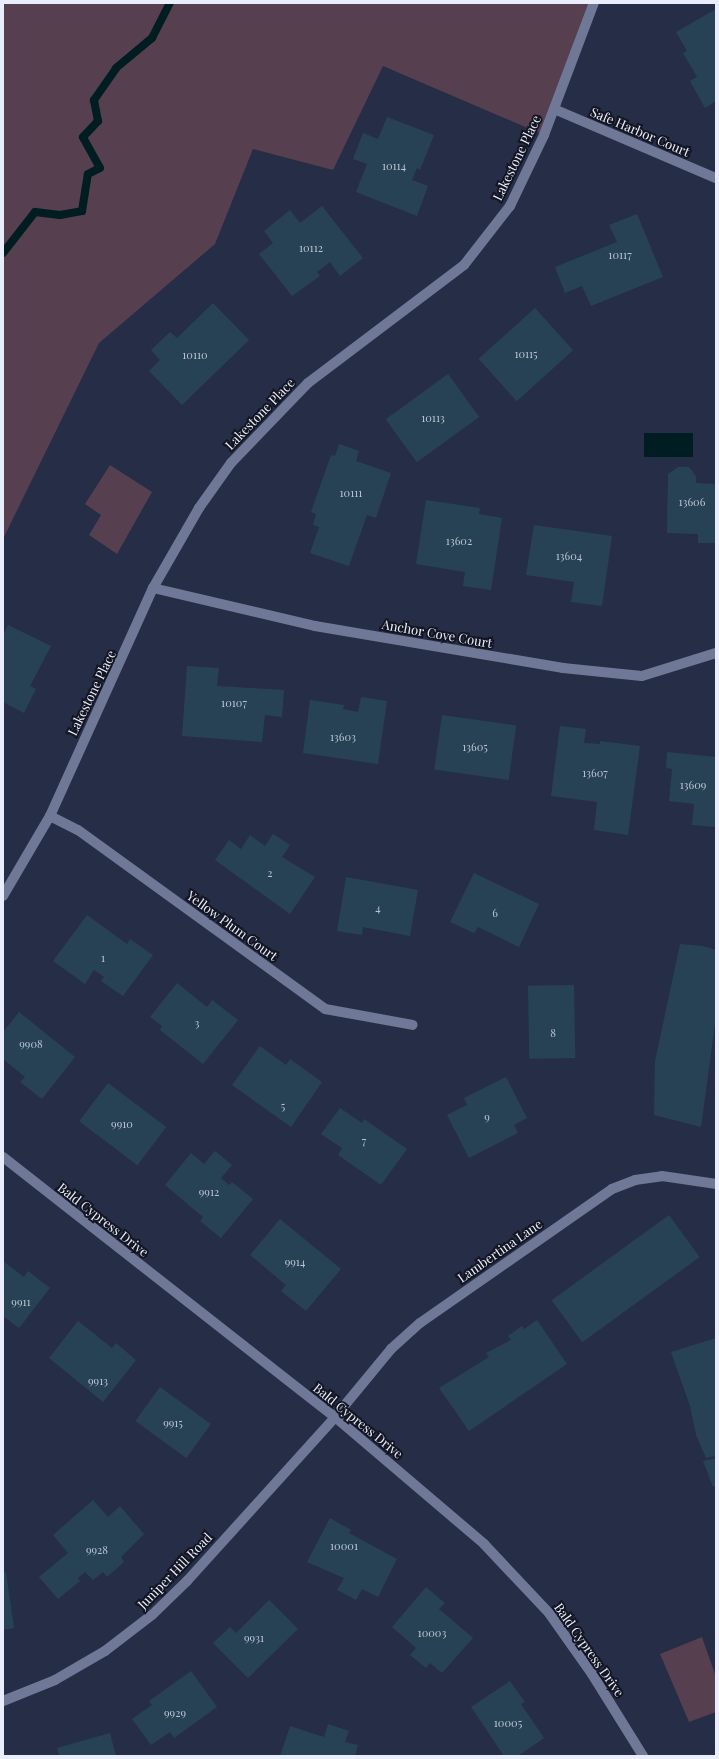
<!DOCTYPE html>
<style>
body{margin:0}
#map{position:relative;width:719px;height:1759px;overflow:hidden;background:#262d47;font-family:"Playfair Display",serif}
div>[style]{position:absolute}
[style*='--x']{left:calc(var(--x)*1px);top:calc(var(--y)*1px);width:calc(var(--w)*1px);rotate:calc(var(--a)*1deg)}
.green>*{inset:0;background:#563f4f}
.water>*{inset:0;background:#001d21;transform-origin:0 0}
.stream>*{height:8px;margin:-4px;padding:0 4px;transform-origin:4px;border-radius:4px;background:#001d21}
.building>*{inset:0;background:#284255;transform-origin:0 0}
.minor>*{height:10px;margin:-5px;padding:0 5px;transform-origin:5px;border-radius:5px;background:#707897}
span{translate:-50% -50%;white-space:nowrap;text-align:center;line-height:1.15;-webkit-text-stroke:4px #131622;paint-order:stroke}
.number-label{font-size:11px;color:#bac3d2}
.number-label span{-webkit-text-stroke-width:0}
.street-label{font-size:13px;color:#eaeefc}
.frame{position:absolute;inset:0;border:4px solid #eaeefc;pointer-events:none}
</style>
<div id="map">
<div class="green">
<div style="clip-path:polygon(3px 3px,594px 3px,544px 135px,383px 66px,333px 170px,253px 149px,215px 244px,99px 343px,3px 539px)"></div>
<div style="clip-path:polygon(110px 465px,152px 492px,117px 554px,89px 535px,101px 515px,85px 504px)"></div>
<div style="clip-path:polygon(702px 1637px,716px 1677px,716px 1712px,689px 1722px,660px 1654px)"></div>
</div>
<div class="water">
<div style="left:693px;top:433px;width:24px;height:49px;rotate:90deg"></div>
</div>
<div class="stream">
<div style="--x:3;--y:253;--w:52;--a:-52"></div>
<div style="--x:35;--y:212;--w:25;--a:7"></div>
<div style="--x:60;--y:215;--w:22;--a:-10"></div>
<div style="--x:82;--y:211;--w:37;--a:-81"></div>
<div style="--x:88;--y:174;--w:13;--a:-27"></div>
<div style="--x:100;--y:168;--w:35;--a:-119"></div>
<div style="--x:83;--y:137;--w:22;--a:-47"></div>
<div style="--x:98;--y:121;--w:21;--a:-101"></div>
<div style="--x:94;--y:100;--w:39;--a:-55"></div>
<div style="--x:116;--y:68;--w:47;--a:-39.8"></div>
<div style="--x:152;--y:38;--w:39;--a:-63"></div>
</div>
<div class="building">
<div style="clip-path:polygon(716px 9px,716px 101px,705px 108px,690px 81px,697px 77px,683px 53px,687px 51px,676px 32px)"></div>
<div style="clip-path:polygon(387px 117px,434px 135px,420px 170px,417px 168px,412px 180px,428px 186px,417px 216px,356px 192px,367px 164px,353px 159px,363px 133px,378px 139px)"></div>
<div style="clip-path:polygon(322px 206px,363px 258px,340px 276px,330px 262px,317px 272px,320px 276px,292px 296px,259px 254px,273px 243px,264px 231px,290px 210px,300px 223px)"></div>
<div style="clip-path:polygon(637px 214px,663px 277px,591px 306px,582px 286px,565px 293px,555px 267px,617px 242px,609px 225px)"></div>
<div style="clip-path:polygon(213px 303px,249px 340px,182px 405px,149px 371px,160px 360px,151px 350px,170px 332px,177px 338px)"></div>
<div style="left:535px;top:308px;width:57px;height:76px;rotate:48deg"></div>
<div style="left:448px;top:374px;width:53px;height:77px;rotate:54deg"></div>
<div style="clip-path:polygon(339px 444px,359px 451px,356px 461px,391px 473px,376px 518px,367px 515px,349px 566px,310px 553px,319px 527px,313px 525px,316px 514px,311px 512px,331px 455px,335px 456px)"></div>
<div style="clip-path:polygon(678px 467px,689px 467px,696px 476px,696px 483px,716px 484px,716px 543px,698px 543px,698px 534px,667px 533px,668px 474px)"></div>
<div style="clip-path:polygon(426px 500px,480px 508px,479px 514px,502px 518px,491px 590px,463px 586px,465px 572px,416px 564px)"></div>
<div style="clip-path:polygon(534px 525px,612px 536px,602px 606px,571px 602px,574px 582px,526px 575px)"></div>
<div style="clip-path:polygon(8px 625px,51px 646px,30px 686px,36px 689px,24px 713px,3px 702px,3px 635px)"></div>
<div style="clip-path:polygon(187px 666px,219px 668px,217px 686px,284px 690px,282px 717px,265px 715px,262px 742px,182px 736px)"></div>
<div style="clip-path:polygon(361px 697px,387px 701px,378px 764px,303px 753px,310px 700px,344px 705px,343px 709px,358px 712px)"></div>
<div style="left:442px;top:715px;width:75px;height:55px;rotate:8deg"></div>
<div style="clip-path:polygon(560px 726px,586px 729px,584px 743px,600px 744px,600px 741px,640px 746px,628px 835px,594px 830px,597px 802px,551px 796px)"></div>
<div style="clip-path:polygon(667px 752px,716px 757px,716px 827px,692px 825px,694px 804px,669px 801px,672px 769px,666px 768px)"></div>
<div style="clip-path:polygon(273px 834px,290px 845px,282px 857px,315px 877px,290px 914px,215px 860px,229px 840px,241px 849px,250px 835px,265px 846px)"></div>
<div style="clip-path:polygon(474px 873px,539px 904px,519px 947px,478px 927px,474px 933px,450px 922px)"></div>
<div style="clip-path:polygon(346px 877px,418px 890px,410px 936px,363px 927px,362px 935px,337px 931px)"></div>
<div style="clip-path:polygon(87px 915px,127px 944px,130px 939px,153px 955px,123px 996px,101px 981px,104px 977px,94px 970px,85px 984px,53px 961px)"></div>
<div style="clip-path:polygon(680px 944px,703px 946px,716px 950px,716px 1017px,701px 1127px,654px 1115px,655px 1061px)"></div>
<div style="clip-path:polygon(177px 983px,207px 1007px,212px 1000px,238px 1020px,203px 1064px,160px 1030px,162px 1026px,150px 1017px)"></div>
<div style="left:574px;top:985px;width:73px;height:46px;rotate:89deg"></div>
<div style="clip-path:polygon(19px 1012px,75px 1057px,42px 1099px,20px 1082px,25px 1077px,3px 1059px,3px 1032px)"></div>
<div style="clip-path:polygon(260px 1046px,286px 1065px,290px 1059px,322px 1082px,291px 1127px,232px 1085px)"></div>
<div style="clip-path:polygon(506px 1077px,527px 1118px,514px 1125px,518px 1133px,469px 1158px,447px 1115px,467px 1105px,464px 1098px)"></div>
<div style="left:108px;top:1083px;width:73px;height:48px;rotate:37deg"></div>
<div style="clip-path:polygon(340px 1108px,362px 1123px,364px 1119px,407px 1149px,381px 1185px,338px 1155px,342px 1148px,321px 1134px)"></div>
<div style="clip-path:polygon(215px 1151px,232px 1165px,221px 1178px,229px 1185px,232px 1182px,253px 1199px,221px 1238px,200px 1221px,203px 1217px,165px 1185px,191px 1153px,204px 1164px)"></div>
<div style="left:669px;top:1215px;width:52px;height:145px;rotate:54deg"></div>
<div style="clip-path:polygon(280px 1219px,341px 1269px,306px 1311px,281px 1291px,286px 1285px,250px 1255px)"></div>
<div style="clip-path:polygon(3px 1261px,24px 1277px,28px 1271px,50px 1288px,19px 1328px,3px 1316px)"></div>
<div style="clip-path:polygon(537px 1320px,567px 1364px,469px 1431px,439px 1388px,489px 1357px,486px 1353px,511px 1340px,508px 1336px,522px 1326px,524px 1329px)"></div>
<div style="clip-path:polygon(78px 1321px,112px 1348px,116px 1343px,136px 1360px,103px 1402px,49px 1358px)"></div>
<div style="clip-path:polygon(716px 1338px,716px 1456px,706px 1458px,696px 1435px,690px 1406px,671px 1352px)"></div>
<div style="left:160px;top:1387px;width:63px;height:42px;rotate:36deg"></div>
<div style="clip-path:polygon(716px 1458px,716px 1486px,713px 1487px,703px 1461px)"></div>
<div style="clip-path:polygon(93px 1500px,108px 1517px,120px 1506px,144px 1534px,121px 1557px,124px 1562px,107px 1577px,103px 1572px,93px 1580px,85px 1572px,78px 1578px,80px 1581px,58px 1599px,39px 1577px,68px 1553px,53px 1535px)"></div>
<div style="clip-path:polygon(330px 1518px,351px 1530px,349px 1533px,397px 1559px,378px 1597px,362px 1589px,356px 1600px,337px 1590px,344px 1578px,307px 1562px)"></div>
<div style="clip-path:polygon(6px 1572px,14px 1628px,3px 1630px,3px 1573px)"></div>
<div style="clip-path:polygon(426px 1587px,445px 1603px,439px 1609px,473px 1638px,442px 1673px,430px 1663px,426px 1668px,410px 1655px,416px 1648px,392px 1627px)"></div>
<div style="clip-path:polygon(269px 1600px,298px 1629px,248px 1678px,213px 1643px,230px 1627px,236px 1633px)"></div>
<div style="clip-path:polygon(191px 1671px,217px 1707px,174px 1738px,170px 1732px,151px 1745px,132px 1719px,152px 1705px,149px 1701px)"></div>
<div style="clip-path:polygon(510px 1681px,525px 1702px,521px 1704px,544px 1738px,518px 1756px,504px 1756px,471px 1707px)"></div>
<div style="clip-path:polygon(328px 1724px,349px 1731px,345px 1742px,358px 1745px,355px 1756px,280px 1756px,290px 1726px,324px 1737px)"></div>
<div style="clip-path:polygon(110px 1733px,116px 1756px,56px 1756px,59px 1755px,57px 1748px)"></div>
</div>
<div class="minor">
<div style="--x:554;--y:109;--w:176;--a:23.1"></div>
<div style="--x:153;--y:588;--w:166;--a:13.2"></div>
<div style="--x:315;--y:626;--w:252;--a:9.6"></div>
<div style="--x:563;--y:668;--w:79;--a:5.8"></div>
<div style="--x:642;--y:676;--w:77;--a:-17.3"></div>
<div style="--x:50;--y:816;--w:31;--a:27"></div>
<div style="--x:78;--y:830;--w:305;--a:35.9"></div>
<div style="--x:325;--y:1009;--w:89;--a:10.3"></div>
<div style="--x:3;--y:896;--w:93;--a:-59.6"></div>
<div style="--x:50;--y:816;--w:250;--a:-65.7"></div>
<div style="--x:153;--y:588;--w:92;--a:-60.1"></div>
<div style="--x:199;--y:508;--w:55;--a:-54.6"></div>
<div style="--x:231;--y:463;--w:111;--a:-46.1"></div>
<div style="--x:308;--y:383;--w:196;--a:-37.1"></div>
<div style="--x:464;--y:265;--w:75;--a:-52.1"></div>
<div style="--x:510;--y:206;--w:79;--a:-64.4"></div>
<div style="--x:544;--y:135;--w:141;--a:-69.3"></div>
<div style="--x:3;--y:1157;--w:422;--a:38.1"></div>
<div style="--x:335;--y:1417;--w:196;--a:40.4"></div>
<div style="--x:484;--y:1544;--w:95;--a:46.7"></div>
<div style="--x:549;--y:1613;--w:75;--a:54.8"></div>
<div style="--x:592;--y:1674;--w:97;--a:58.1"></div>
<div style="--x:3;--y:1701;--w:56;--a:-22"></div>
<div style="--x:55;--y:1680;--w:58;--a:-30.1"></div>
<div style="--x:105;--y:1651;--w:59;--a:-37.5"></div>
<div style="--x:152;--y:1615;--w:49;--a:-44.2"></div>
<div style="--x:187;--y:1581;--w:221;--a:-47.9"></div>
<div style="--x:335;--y:1417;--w:88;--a:-50.5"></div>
<div style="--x:391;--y:1349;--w:39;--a:-42"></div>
<div style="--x:420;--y:1323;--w:234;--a:-34.9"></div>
<div style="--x:612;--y:1189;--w:25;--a:-21"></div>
<div style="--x:635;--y:1180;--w:27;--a:-8"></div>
<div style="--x:662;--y:1176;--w:55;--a:8.4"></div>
</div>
<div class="number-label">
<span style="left:394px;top:166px">10114</span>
<span style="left:311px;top:248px">10112</span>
<span style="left:620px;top:255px">10117</span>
<span style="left:526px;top:354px">10115</span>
<span style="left:195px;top:355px">10110</span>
<span style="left:433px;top:418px">10113</span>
<span style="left:351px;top:493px">10111</span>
<span style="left:692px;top:502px">13606</span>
<span style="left:459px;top:541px">13602</span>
<span style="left:569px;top:556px">13604</span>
<span style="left:234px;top:703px">10107</span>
<span style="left:343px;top:737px">13603</span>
<span style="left:475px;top:747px">13605</span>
<span style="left:595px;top:773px">13607</span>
<span style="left:693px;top:785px">13609</span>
<span style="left:270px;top:873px">2</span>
<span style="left:378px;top:908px">4</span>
<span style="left:495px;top:913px">6</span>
<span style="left:103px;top:958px">1</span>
<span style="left:197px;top:1023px">3</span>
<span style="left:553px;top:1033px">8</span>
<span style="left:31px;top:1044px">9908</span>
<span style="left:283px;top:1106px">5</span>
<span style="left:487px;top:1117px">9</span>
<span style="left:122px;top:1124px">9910</span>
<span style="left:364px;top:1141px">7</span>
<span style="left:209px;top:1192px">9912</span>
<span style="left:295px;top:1262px">9914</span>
<span style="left:21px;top:1302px">9911</span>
<span style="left:98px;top:1381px">9913</span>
<span style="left:173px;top:1423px">9915</span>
<span style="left:344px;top:1546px">10001</span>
<span style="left:97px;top:1550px">9928</span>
<span style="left:432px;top:1633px">10003</span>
<span style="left:254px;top:1638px">9931</span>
<span style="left:175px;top:1713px">9929</span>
<span style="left:508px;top:1723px">10005</span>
</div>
<div class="street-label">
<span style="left:640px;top:132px;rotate:23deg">Safe Harbor Court</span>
<span style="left:517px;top:158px;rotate:-64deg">Lakestone Place</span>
<span style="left:260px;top:414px;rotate:-46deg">Lakestone Place</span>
<span style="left:437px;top:634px;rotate:10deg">Anchor Cove Court</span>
<span style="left:92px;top:693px;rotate:-64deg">Lakestone Place</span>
<span style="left:232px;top:926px;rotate:36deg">Yellow Plum Court</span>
<span style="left:103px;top:1220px;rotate:38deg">Bald Cypress Drive</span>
<span style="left:500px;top:1251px;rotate:-35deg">Lambertina Lane</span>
<span style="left:358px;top:1421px;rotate:39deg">Bald Cypress Drive</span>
<span style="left:175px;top:1571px;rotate:-46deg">Juniper Hill Road</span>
<span style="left:589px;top:1650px;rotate:55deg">Bald Cypress Drive</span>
</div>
<div class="frame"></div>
</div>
